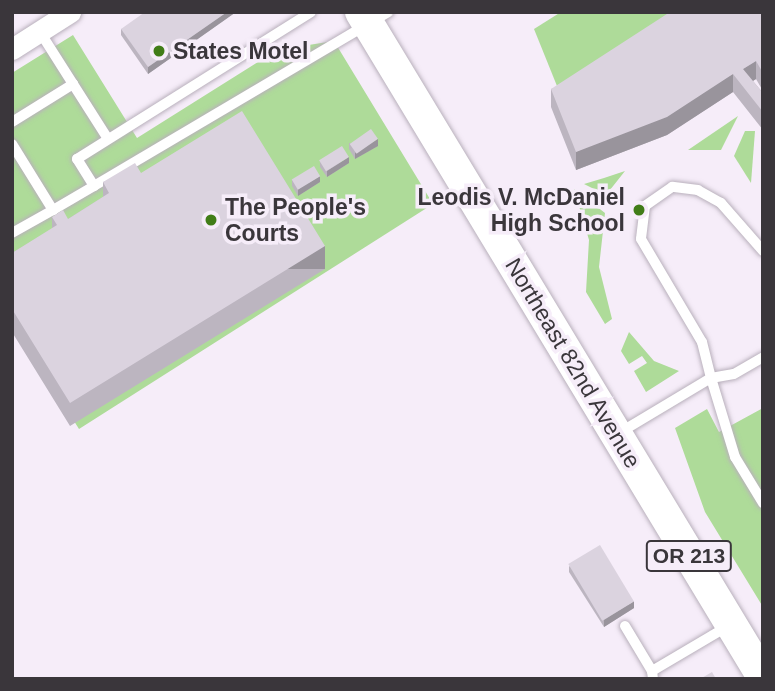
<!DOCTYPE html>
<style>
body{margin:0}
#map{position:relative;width:775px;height:691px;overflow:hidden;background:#f6edf9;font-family:Arial,sans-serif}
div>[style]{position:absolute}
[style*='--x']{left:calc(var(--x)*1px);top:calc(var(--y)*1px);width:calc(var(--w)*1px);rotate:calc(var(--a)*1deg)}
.green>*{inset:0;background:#aedb99}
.roads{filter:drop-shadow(0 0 2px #b9b0bc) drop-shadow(0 0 2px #b9b0bc)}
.service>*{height:10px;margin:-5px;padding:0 5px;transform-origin:5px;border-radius:5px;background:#fff}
.minor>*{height:21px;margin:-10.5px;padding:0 10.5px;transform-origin:10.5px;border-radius:10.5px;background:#fff}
.primary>*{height:32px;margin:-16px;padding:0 16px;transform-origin:16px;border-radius:16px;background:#fff}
.wall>*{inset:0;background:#bcb5c0}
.shaded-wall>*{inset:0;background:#99949c;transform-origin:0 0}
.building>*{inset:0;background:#dbd3df;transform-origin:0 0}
.dots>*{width:19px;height:19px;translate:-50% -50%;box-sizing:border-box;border:4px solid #f6edf9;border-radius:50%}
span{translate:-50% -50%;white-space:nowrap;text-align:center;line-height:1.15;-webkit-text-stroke:7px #f6edf9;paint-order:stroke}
.shield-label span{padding:2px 5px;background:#f6edf9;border:2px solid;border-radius:5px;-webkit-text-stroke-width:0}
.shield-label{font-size:21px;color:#3a363b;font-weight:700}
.poi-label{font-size:23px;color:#3a363b;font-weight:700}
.left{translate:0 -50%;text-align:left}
.right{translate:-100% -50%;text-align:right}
.street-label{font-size:23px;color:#3a363b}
.frame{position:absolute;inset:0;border:14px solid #3a363b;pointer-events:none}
</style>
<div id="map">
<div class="green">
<div style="clip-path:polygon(561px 12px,676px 12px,557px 86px,534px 29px)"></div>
<div style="clip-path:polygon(73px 35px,137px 138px,277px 50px,334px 41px,433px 204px,79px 429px,12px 322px,12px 73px)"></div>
<div style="clip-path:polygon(738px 116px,721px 150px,688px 150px)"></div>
<div style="clip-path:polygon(745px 131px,755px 131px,751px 183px,734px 156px)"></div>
<div style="clip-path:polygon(625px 171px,606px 195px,584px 184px,604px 178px)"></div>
<div style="clip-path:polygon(574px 189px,605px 213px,599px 267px,612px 319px,605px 324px,586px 292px,589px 240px)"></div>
<div style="clip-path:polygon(629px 332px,654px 361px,679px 371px,646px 392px,634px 371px,647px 363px,642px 356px,629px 364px,621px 351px)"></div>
<div style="clip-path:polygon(763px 408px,763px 607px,705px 512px,675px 428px,707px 409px,719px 432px)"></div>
</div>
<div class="roads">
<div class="service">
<div style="--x:73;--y:84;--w:65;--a:57.5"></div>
<div style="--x:12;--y:122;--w:72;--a:-31.9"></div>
<div style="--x:73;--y:84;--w:62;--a:-122.4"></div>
<div style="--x:12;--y:144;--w:78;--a:58.2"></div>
<div style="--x:53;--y:210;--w:47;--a:150.7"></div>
<div style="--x:94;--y:186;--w:342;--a:-30.6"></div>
<div style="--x:53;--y:210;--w:48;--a:-30.3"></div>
<div style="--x:94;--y:186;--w:32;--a:-122"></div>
<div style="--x:77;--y:159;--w:276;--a:-32.1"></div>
<div style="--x:763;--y:251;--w:64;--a:-131.2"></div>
<div style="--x:721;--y:203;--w:26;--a:-151"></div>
<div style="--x:698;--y:190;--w:26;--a:-173"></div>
<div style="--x:672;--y:187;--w:33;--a:145"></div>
<div style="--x:645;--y:206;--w:33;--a:97"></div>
<div style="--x:641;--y:239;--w:120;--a:59.4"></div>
<div style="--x:702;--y:342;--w:37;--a:76"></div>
<div style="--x:711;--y:378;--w:23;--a:-10"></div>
<div style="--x:734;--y:374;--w:34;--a:-30"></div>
<div style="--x:619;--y:433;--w:107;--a:-30.9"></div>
<div style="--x:711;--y:378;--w:83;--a:73.1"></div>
<div style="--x:735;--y:457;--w:54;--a:58.7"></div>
<div style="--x:625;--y:626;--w:52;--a:59"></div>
<div style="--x:653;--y:679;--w:8;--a:-97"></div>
<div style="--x:652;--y:671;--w:88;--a:-30.6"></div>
</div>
<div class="minor">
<div style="--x:12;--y:49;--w:69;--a:-32.5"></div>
</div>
<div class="primary">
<div style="--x:361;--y:12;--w:777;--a:58.85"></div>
</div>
</div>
<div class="wall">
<div style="clip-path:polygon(236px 12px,148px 74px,121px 35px,121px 29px)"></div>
<div style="clip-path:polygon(763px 12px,763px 91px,756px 79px,753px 81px,763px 93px,763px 130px,733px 92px,667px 135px,576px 170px,551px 107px,551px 89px)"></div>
<div style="clip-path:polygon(349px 143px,378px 146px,355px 159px,349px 149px)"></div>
<div style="clip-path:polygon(320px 161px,349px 163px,327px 177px,320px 167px)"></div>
<div style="clip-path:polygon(141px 173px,325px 269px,70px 426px,12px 332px,12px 253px,52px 229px,52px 217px,68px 219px,103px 197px,103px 182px)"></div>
<div style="clip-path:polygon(292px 179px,320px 182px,298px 196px,292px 186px)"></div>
<div style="clip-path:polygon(569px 566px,634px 608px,604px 627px,569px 572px)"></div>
</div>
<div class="shaded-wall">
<div style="clip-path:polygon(227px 12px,236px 12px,148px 74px,148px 67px)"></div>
<div style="clip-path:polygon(756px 61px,756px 79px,743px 87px,743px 69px)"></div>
<div style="clip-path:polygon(733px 74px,733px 92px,667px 135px,576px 170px,576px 152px)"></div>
<div style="clip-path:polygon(378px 139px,378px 146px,355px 159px,355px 153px)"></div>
<div style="clip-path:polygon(349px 157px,349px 163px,327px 177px,327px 171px)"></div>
<div style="clip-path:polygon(320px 176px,320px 182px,298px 196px,298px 189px)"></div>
<div style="left:325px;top:246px;width:23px;height:299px;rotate:90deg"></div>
<div style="clip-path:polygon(634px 601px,634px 608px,604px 627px,604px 620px)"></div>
</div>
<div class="building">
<div style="clip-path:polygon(145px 12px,227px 12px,148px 67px,121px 29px)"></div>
<div style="clip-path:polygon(670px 12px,763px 12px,763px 73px,756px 61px,743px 69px,763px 93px,763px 112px,733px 74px,667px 117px,576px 152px,551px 89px)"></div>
<div style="clip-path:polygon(242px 111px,325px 246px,70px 403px,12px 309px,12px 253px,57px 225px,52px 217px,63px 210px,68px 219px,109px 193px,103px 182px,135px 163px,141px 173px)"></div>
<div style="left:371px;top:129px;width:12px;height:26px;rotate:55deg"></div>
<div style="left:342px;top:146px;width:13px;height:27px;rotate:58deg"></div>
<div style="left:314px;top:166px;width:12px;height:26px;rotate:59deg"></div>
<div style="left:600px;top:545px;width:66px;height:37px;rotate:59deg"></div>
<div style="clip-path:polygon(712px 672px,716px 679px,700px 679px)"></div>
</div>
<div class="dots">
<div style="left:159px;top:51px;background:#417d18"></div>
<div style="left:639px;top:210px;background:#417d18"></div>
<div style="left:211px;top:220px;background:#417d18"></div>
</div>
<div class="shield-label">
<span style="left:689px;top:556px">OR 213</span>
</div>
<div class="poi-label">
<span class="left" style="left:173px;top:51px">States Motel</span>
<span class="right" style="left:625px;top:210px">Leodis V. McDaniel<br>High School</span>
<span class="left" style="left:225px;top:220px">The People's<br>Courts</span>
</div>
<div class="street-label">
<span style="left:573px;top:363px;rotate:59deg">Northeast 82nd Avenue</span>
</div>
<div class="frame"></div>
</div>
